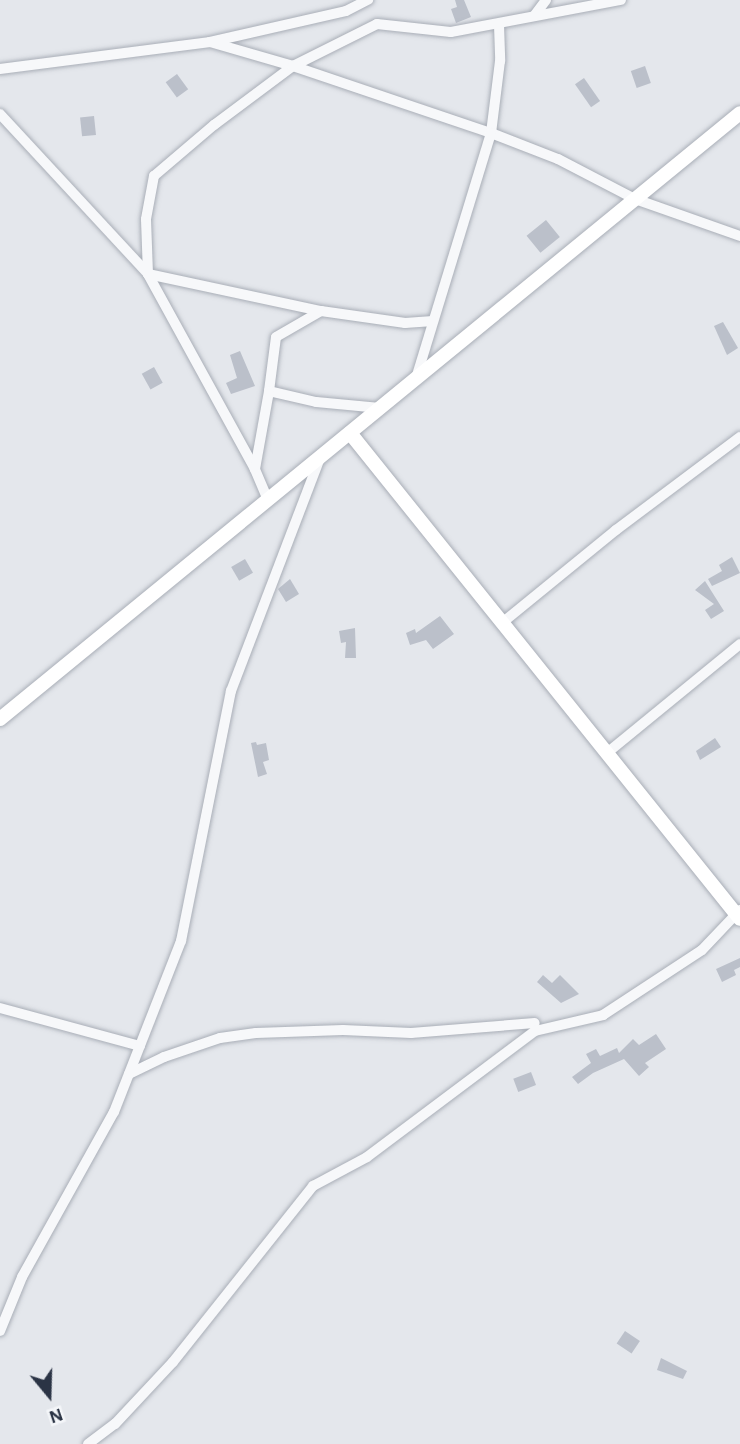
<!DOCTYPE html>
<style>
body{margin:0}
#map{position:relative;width:740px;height:1444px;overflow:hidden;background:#e4e7ec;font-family:"Alegreya Sans",sans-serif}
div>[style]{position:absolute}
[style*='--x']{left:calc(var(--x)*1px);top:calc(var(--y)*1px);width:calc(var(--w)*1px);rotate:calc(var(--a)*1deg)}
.building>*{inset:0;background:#bbc0ca;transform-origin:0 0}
.roads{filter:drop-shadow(0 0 2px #a9aeb7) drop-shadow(0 0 2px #a9aeb7)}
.street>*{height:10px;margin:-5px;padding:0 5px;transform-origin:5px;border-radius:5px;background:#f7f8fa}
.secondary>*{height:14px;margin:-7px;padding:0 7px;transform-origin:7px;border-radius:7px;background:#fff}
span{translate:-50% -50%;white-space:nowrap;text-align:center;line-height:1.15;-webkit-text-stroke:7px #f4f6f9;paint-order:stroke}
.north{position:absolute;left:14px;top:1360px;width:70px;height:70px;-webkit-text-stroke:5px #f4f6f9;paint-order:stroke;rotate:161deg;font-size:19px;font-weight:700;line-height:28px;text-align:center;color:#2b3445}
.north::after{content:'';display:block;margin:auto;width:24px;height:32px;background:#2b3445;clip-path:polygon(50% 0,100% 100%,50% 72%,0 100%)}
</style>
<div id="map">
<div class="building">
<div style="clip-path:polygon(455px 0,464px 0,471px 17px,456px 23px,451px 9px,457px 7px)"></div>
<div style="left:645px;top:66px;width:18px;height:15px;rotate:71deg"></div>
<div style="left:177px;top:74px;width:19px;height:14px;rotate:54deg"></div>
<div style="left:584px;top:78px;width:28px;height:11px;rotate:55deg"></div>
<div style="left:94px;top:116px;width:19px;height:14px;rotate:84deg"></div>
<div style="left:546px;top:220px;width:22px;height:25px;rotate:51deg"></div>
<div style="clip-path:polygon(723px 322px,738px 348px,727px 355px,714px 326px)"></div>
<div style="clip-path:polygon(240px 351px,255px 386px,231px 394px,226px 383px,237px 378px,230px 355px)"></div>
<div style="left:154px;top:367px;width:18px;height:14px;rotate:61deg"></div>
<div style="clip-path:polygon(732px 557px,740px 573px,712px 586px,708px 579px,722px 571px,719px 565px)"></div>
<div style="left:245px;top:559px;width:16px;height:16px;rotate:60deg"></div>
<div style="clip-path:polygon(290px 579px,299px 594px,286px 602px,278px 589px)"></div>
<div style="clip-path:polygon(705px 581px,724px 611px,711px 619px,705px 610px,714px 604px,695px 590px)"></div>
<div style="clip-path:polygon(440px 616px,454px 634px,433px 649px,426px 640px,410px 645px,406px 633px,415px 629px,416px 633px)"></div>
<div style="clip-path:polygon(355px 628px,356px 658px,345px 658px,346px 642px,341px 643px,339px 631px)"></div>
<div style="clip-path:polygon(715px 738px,721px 747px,700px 760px,696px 751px)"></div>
<div style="clip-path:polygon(256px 742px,257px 745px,266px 743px,269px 760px,263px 762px,267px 774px,258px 777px,251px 743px)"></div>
<div style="clip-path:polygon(740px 958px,740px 967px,734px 970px,736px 975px,722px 982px,716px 969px)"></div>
<div style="clip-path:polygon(543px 975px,552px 983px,560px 975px,579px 994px,561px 1003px,537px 982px)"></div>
<div style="clip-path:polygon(656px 1034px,666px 1049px,645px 1063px,649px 1067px,639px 1076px,624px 1059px,593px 1073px,578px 1084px,572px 1077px,591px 1063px,586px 1054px,596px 1049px,600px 1056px,617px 1048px,619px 1053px,633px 1039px,639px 1045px)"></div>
<div style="left:531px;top:1072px;width:14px;height:19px;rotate:69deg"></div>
<div style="left:625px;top:1331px;width:18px;height:15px;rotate:34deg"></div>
<div style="clip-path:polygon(661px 1358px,687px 1371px,683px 1379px,657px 1370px)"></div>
</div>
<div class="roads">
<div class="street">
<div style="--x:534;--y:16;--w:20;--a:-53"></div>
<div style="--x:499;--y:25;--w:36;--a:88"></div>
<div style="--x:500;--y:61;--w:73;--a:97.1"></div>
<div style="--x:491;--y:133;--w:72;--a:21.2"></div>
<div style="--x:558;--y:159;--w:87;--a:27.5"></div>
<div style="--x:635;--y:199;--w:111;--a:19.4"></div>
<div style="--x:210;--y:42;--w:86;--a:16.1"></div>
<div style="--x:293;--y:66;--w:94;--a:-26.6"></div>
<div style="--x:377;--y:24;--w:74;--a:6.2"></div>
<div style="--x:451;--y:32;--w:173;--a:-10.7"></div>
<div style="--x:0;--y:69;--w:212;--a:-7.3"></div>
<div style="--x:210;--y:42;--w:139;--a:-12.8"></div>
<div style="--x:346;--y:11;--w:25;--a:-27"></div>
<div style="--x:0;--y:114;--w:218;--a:47.2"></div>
<div style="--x:148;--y:274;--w:177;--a:12.1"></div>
<div style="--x:380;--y:408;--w:64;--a:-174.6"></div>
<div style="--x:316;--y:402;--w:48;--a:-166.8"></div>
<div style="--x:269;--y:391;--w:54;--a:-82.6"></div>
<div style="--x:276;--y:337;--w:52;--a:-30"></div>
<div style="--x:321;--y:311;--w:85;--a:8.1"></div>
<div style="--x:405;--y:323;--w:28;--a:-4"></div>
<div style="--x:255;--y:469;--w:222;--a:-118.8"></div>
<div style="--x:148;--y:274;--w:55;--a:-92.1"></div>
<div style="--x:146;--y:219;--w:44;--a:-79.5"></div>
<div style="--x:154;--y:176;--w:79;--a:-40.4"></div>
<div style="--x:214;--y:125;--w:99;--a:-36.8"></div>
<div style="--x:293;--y:66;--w:209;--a:18.7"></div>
<div style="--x:491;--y:133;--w:256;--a:107"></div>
<div style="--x:268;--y:500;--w:34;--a:-113"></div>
<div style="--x:255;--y:469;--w:79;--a:-79.8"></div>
<div style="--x:502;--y:623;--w:147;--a:-39.2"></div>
<div style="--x:616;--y:530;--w:155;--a:-36.9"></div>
<div style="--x:607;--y:753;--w:172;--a:-39.3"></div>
<div style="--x:0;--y:1008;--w:145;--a:15.2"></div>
<div style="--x:129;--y:1074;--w:39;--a:-26"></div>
<div style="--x:164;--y:1057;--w:59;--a:-18.7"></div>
<div style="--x:220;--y:1038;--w:36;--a:-8"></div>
<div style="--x:256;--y:1033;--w:87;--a:-2"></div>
<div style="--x:343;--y:1030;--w:68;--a:2.5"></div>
<div style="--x:411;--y:1033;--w:124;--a:-4.6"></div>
<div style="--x:0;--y:1331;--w:58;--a:-67.8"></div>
<div style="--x:22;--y:1277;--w:189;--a:-60.9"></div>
<div style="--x:114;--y:1112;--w:184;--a:-68.6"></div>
<div style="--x:181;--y:941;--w:255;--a:-78.7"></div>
<div style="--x:231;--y:691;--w:249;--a:-69.1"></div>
<div style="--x:88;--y:1444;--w:34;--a:-37"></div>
<div style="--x:115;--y:1424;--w:85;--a:-46.9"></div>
<div style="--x:173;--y:1362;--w:225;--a:-51.5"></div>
<div style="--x:313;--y:1186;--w:61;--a:-28.2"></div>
<div style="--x:367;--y:1157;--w:210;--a:-36.9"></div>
<div style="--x:535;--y:1031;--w:70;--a:-13.2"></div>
<div style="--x:603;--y:1015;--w:118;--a:-33.3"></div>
<div style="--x:702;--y:950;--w:55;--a:-46.5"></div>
</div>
<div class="secondary">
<div style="--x:350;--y:433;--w:623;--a:51.25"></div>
<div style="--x:0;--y:719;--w:956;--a:-39.31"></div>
</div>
</div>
<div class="north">N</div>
</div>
